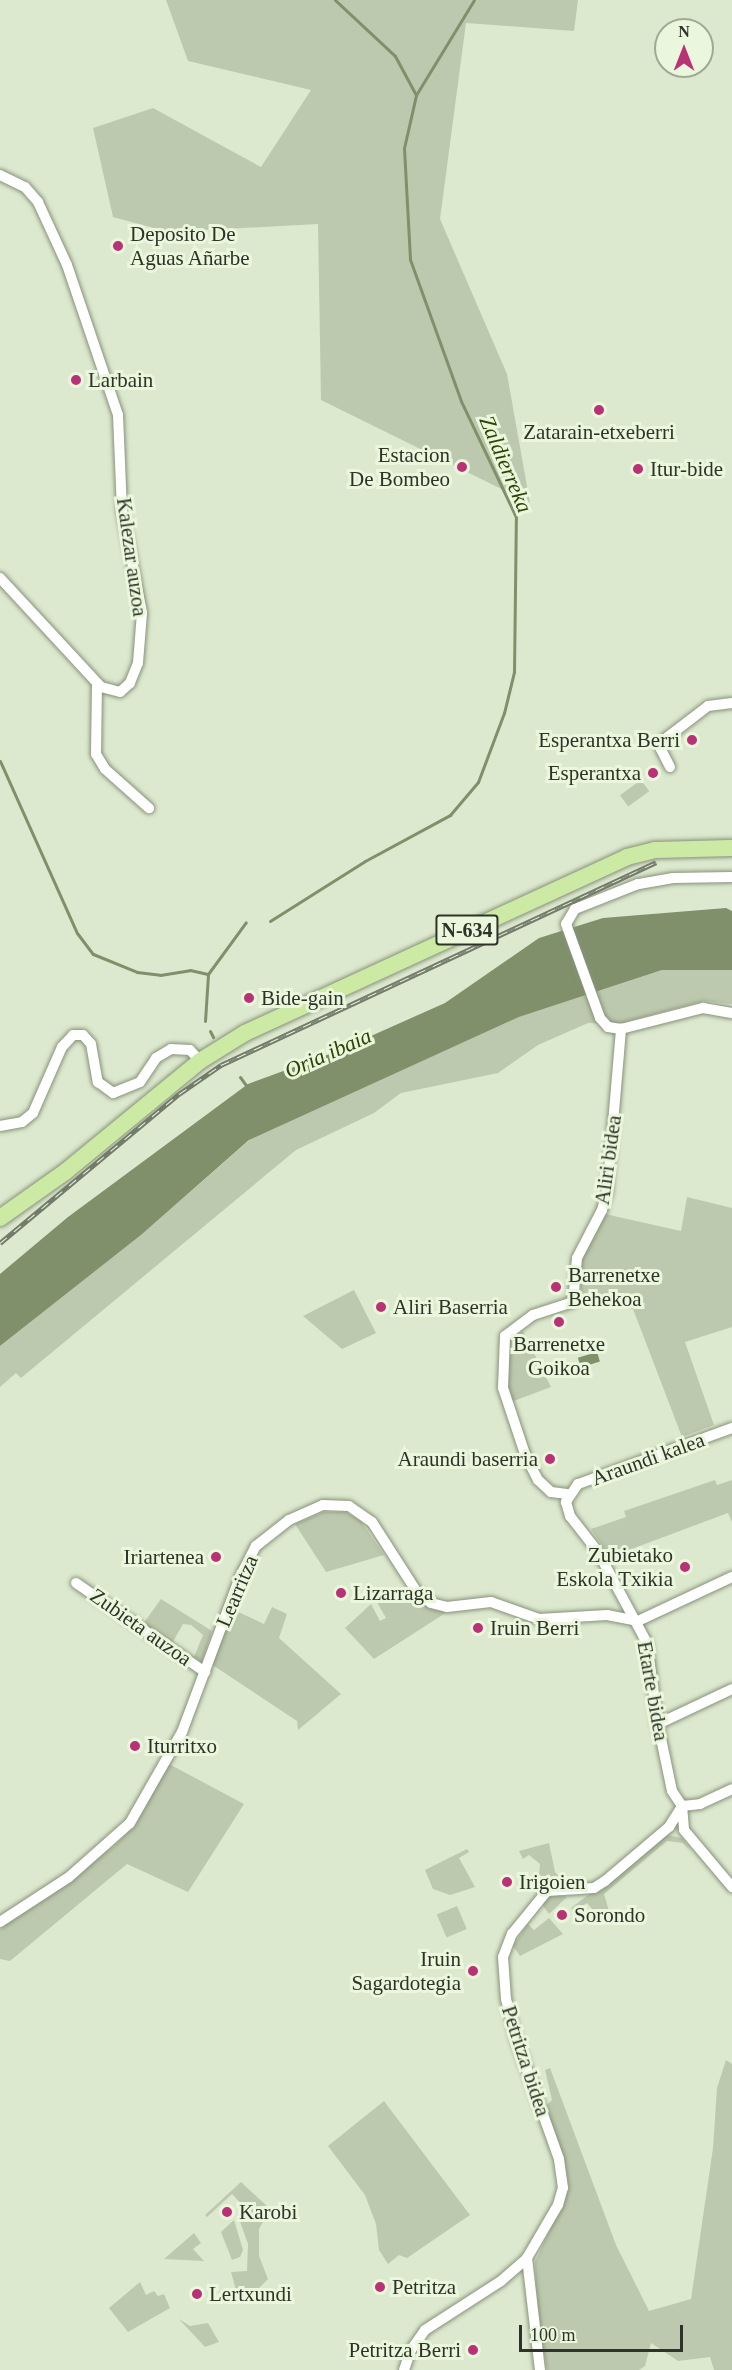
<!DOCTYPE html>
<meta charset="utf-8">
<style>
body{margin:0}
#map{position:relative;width:732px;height:2370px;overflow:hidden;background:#dde9cf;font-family:Georgia,serif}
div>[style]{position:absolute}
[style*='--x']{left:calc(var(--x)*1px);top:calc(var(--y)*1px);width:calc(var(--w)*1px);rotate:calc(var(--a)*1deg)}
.green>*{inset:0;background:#bdc9ae;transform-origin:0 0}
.water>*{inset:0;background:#80906b;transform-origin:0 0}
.stream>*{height:3px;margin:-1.5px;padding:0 1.5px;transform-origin:1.5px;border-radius:1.5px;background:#80906b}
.roads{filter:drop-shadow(0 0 2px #87927a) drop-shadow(0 0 2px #87927a)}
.minor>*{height:10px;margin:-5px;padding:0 5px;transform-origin:5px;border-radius:5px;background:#fff}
.trunk>*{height:16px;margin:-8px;padding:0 8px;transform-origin:8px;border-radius:8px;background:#cceaa3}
.rail>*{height:5px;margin-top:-2.5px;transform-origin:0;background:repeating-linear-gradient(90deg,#eaf7dc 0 9px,#737b6b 0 18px);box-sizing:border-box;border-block:2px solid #737b6b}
.dots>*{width:16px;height:16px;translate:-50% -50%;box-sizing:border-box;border:3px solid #eaf7dc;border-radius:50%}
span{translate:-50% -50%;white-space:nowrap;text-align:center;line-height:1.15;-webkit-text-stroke:6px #eaf7dc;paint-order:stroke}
.shield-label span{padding:2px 4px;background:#eaf7dc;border:2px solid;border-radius:4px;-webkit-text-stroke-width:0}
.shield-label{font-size:20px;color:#2e3329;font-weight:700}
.poi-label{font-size:21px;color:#2e3329}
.left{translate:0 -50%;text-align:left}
.right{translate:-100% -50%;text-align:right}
.street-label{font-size:21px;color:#2e3329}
.water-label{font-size:22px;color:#2f4305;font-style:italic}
.north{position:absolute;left:654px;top:18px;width:60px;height:60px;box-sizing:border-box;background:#eaf7dc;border:2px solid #9fa994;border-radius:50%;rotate:0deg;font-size:16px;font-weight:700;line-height:24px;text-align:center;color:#2e3329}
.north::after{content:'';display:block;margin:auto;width:21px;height:27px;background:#b83275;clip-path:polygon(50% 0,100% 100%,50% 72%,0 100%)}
.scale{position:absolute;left:519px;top:2325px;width:164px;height:27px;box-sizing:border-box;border:3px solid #2e3329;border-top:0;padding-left:8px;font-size:18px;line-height:21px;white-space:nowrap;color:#2e3329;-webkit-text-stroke:4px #eaf7dc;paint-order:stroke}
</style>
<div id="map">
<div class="green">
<div style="clip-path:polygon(166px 0,578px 0,574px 31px,466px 23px,440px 219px,507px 374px,530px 503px,321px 400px,318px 224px,169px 232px,113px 217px,93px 128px,153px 108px,261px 167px,311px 90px,188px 61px)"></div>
<div style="left:641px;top:780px;width:14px;height:26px;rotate:54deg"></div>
<div style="clip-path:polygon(662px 970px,732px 970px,732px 1004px,704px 1001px,617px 1024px,588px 1023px,538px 1045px,498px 1073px,401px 1093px,374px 1113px,296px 1150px,21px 1378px,16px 1373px,0 1387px,0 1346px,141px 1235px,252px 1138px,519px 1017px)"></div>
<div style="clip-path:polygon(687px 1197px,732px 1208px,732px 1327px,685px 1342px,714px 1425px,682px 1437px,633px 1309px,582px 1300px,579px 1261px,605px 1214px,681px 1231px)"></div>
<div style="clip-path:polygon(354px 1290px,376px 1333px,342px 1349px,303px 1316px)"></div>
<div style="clip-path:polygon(523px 1331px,551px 1387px,511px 1402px,504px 1382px,507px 1343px)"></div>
<div style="clip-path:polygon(715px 1480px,717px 1485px,732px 1480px,732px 1522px,728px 1513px,610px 1557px,591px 1529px,626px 1517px,624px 1511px)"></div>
<div style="clip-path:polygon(323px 1512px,345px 1512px,360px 1520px,384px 1555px,326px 1572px,295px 1524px)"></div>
<div style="clip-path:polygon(406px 1588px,417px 1604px,414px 1597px,433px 1610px,447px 1612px,374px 1659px,345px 1628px,371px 1604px,380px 1621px,386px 1618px,374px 1597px)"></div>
<div style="clip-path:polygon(161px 1599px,212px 1631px,202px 1662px,194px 1657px,203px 1635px,191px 1625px,183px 1624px,171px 1645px,143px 1624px)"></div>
<div style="clip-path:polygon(272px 1607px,287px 1614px,279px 1638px,341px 1694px,298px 1730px,297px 1721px,211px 1664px,232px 1609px,264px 1624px)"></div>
<div style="clip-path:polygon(169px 1764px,244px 1804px,188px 1892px,127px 1864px,10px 1961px,0 1959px,0 1929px,113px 1847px,136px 1824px)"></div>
<div style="clip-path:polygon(667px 1835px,682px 1838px,690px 1850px,683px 1843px,667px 1841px,604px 1894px,609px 1911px,598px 1916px,587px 1903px,574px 1912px,571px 1908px)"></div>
<div style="clip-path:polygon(549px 1843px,555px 1872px,567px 1884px,539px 1875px,540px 1864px,529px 1855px,523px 1859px,519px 1851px)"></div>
<div style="clip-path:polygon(467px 1849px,469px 1852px,459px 1858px,475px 1887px,450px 1895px,433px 1889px,425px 1870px)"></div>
<div style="clip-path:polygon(554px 1894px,567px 1897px,549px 1914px,541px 1903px)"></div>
<div style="left:457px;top:1906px;width:25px;height:22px;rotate:67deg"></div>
<div style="clip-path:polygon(549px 1918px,563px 1934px,520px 1956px,513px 1946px,528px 1924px,534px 1930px)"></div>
<div style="clip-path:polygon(726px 2060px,732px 2064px,732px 2370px,714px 2370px,710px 2357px,678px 2361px,651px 2343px,645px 2366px,639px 2370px,547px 2370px,538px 2323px,535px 2262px,569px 2188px,564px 2158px,545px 2107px,552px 2100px,545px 2070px,550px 2068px,616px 2245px,649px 2311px,691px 2299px,713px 2148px,717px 2088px)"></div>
<div style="clip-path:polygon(384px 2101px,470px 2215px,407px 2258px,399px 2255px,388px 2264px,379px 2250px,376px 2224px,365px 2195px,328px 2146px)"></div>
<div style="clip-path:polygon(241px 2182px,270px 2209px,259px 2229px,259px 2256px,268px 2279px,257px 2290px,238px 2297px,231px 2272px,247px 2271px,248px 2244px,238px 2216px,246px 2209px,232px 2194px,207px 2217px,205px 2215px)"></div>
<div style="clip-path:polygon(234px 2220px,243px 2250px,240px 2257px,232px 2260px,221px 2232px)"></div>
<div style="clip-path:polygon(194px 2233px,201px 2243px,193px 2249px,204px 2261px,164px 2259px)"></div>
<div style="clip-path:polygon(140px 2282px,146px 2295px,154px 2291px,158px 2296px,164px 2294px,170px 2308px,128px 2332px,109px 2308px)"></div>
<div style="clip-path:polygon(179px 2319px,190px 2326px,208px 2323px,219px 2342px,205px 2347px)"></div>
</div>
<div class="water">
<div style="clip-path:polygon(726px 908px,732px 911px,732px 970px,662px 970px,519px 1017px,249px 1140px,141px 1235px,0 1346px,0 1274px,68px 1217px,248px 1084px,335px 1052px,445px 1003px,539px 938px,603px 918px)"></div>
<div style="left:597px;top:1352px;width:10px;height:20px;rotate:73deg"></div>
</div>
<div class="stream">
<div style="--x:335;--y:0;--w:82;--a:43"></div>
<div style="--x:395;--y:56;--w:44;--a:61.7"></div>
<div style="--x:0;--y:761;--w:188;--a:65.9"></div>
<div style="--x:77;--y:933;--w:26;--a:53"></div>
<div style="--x:93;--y:954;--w:48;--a:22.2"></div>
<div style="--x:137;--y:972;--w:23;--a:7"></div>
<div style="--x:160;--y:975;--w:30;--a:-9"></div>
<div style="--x:190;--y:970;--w:18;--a:13"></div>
<div style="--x:270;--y:921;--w:112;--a:-32.3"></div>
<div style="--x:365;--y:861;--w:97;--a:-28.4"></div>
<div style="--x:450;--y:815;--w:43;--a:-49.7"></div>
<div style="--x:478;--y:782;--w:74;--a:-69.4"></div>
<div style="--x:504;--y:713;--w:42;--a:-76.3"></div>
<div style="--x:514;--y:672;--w:155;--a:-89.3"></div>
<div style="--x:516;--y:517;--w:128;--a:-115.4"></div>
<div style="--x:461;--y:401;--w:151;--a:-109.8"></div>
<div style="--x:410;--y:259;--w:111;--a:-93.1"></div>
<div style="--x:404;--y:148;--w:54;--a:-77.2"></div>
<div style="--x:416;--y:95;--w:111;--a:-58.6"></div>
<div style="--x:205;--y:1021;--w:47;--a:-86.3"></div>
<div style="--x:208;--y:974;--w:64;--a:-53.8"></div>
<div style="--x:210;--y:1031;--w:7;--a:63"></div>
<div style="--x:240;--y:1077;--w:14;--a:54"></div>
</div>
<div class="roads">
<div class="minor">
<div style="--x:0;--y:175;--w:28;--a:26"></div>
<div style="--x:25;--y:187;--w:20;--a:49"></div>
<div style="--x:38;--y:202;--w:69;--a:65.3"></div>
<div style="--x:67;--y:265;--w:158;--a:71.2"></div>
<div style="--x:118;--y:415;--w:95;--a:87.6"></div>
<div style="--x:122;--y:510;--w:105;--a:79"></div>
<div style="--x:142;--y:613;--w:50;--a:94.6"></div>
<div style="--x:138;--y:663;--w:22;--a:112"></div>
<div style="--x:130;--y:683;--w:13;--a:138"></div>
<div style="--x:120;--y:692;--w:20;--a:-165"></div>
<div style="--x:101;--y:687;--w:149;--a:-132.8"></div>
<div style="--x:97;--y:683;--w:71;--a:90.8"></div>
<div style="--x:96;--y:754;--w:17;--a:59"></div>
<div style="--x:105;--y:769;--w:59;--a:41.6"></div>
<div style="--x:670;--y:767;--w:20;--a:-117"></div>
<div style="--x:661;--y:749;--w:11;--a:-68"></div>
<div style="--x:665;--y:739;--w:54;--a:-37.5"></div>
<div style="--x:708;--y:706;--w:24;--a:-7"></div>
<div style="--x:732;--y:877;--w:59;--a:179"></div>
<div style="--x:673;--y:878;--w:36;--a:170"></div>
<div style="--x:638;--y:884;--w:68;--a:158.4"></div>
<div style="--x:575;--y:909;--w:17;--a:121"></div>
<div style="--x:566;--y:924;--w:100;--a:70.1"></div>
<div style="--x:600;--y:1018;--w:12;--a:48"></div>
<div style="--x:608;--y:1027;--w:13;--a:9"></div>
<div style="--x:621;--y:1029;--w:85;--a:-14.4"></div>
<div style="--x:703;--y:1008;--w:29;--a:10"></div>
<div style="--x:0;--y:1126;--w:22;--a:-10"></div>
<div style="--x:22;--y:1122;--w:14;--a:-39"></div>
<div style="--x:33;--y:1113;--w:72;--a:-66.3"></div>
<div style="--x:62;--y:1047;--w:16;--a:-47"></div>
<div style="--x:73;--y:1035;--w:10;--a:0"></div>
<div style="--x:83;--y:1035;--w:12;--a:48"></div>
<div style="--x:91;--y:1044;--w:39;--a:80"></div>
<div style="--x:98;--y:1082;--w:19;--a:36"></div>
<div style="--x:113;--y:1093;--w:29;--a:-22"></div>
<div style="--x:140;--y:1082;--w:29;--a:-56"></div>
<div style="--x:156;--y:1058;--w:17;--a:-31"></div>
<div style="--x:171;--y:1049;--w:19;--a:3"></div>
<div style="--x:190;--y:1050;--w:15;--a:48"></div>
<div style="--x:732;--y:1428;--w:164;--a:160"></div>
<div style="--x:578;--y:1484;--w:22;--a:124"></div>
<div style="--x:566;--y:1502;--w:15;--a:74"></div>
<div style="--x:570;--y:1516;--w:46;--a:52.1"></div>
<div style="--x:598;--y:1552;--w:103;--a:61.7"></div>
<div style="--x:647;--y:1643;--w:82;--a:82.3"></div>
<div style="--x:658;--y:1724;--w:68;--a:78.2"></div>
<div style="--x:672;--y:1791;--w:18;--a:56"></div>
<div style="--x:682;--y:1806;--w:24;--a:85"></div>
<div style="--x:684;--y:1830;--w:75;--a:49.9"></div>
<div style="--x:567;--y:1494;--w:16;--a:-173"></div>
<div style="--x:551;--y:1492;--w:18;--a:-137"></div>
<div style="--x:538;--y:1480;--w:29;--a:-117"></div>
<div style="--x:525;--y:1454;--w:70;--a:-108.4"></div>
<div style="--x:503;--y:1388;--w:52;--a:-87.8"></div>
<div style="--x:505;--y:1336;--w:35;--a:-37"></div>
<div style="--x:533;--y:1315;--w:42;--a:-18"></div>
<div style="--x:573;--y:1302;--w:44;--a:-84.8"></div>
<div style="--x:577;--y:1258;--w:54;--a:-62.5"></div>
<div style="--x:602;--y:1210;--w:18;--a:-74"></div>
<div style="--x:607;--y:1193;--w:165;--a:-85.1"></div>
<div style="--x:76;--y:1583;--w:157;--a:34.6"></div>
<div style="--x:658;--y:1724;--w:82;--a:-25.3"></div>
<div style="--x:682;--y:1806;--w:18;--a:-6"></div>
<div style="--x:700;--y:1804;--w:35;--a:-25"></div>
<div style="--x:0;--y:1922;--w:82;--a:-33.1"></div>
<div style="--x:69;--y:1877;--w:81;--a:-41.5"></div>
<div style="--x:130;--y:1823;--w:105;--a:-60.3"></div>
<div style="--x:182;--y:1732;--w:165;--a:-69.5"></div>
<div style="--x:240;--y:1577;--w:35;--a:-63"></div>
<div style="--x:256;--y:1546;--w:42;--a:-38.2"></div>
<div style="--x:289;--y:1520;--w:37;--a:-24"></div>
<div style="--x:323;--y:1505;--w:26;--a:2"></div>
<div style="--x:349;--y:1506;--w:28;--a:35"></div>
<div style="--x:372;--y:1522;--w:83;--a:57.3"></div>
<div style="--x:417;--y:1592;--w:18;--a:38"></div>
<div style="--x:431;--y:1603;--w:16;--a:14"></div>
<div style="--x:447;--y:1607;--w:44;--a:-6.5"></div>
<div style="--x:491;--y:1602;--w:51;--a:19.5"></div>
<div style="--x:539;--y:1619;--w:68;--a:-3.4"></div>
<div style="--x:607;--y:1615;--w:32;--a:11"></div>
<div style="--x:638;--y:1621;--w:104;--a:-25.1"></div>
<div style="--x:527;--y:2258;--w:113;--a:83.4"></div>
<div style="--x:404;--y:2370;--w:21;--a:-71"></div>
<div style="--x:411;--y:2350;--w:24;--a:-55"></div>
<div style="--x:425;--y:2330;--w:90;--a:-32.8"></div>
<div style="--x:501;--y:2281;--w:35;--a:-41"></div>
<div style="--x:527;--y:2258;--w:61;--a:-59.7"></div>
<div style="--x:558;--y:2205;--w:18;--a:-74"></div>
<div style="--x:563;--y:2188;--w:29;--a:-98"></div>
<div style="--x:559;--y:2159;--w:124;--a:-109.7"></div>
<div style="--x:517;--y:2042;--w:44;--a:-104.3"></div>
<div style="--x:506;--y:1999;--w:42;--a:-94.1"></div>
<div style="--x:503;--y:1957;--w:25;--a:-69"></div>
<div style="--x:512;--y:1934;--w:55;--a:-50.9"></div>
<div style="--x:547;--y:1891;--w:47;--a:-3.7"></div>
<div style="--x:594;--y:1888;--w:13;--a:-32"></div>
<div style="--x:605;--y:1881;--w:84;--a:-40.2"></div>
<div style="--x:669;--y:1827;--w:25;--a:-58"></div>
</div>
<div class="trunk">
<div style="--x:0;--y:1218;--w:80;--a:-35.3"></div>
<div style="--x:65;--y:1172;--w:175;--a:-39.4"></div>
<div style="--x:200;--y:1061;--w:53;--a:-31.9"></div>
<div style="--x:245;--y:1033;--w:421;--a:-24.7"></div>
<div style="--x:627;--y:857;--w:29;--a:-14"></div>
<div style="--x:655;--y:850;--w:77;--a:-1.5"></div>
</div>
</div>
<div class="rail">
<div style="--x:0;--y:1243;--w:233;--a:-39.8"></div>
<div style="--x:179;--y:1094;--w:51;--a:-34.6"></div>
<div style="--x:221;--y:1065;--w:480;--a:-25"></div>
</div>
<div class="dots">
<div style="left:118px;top:246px;background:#b83275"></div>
<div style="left:76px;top:380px;background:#b83275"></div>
<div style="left:599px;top:410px;background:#b83275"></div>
<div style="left:462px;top:467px;background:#b83275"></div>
<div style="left:638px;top:469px;background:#b83275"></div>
<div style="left:692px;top:740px;background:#b83275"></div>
<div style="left:653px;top:773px;background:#b83275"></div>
<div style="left:249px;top:998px;background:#b83275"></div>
<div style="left:556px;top:1287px;background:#b83275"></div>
<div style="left:381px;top:1307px;background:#b83275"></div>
<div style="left:559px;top:1322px;background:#b83275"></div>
<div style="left:550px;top:1459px;background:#b83275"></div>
<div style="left:216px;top:1557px;background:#b83275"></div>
<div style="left:685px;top:1567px;background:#b83275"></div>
<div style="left:341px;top:1593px;background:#b83275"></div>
<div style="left:478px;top:1628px;background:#b83275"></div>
<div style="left:135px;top:1746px;background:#b83275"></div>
<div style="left:507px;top:1882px;background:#b83275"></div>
<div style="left:562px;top:1915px;background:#b83275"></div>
<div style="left:473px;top:1971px;background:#b83275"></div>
<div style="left:227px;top:2212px;background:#b83275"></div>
<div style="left:380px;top:2287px;background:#b83275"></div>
<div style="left:197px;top:2294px;background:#b83275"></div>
<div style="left:473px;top:2350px;background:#b83275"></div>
</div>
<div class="shield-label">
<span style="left:467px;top:930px">N-634</span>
</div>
<div class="poi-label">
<span class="left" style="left:130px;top:246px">Deposito De<br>Aguas Añarbe</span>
<span class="left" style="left:88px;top:380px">Larbain</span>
<span style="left:599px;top:432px">Zatarain-etxeberri</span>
<span class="right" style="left:450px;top:467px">Estacion<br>De Bombeo</span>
<span class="left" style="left:650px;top:469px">Itur-bide</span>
<span class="right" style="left:680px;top:740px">Esperantxa Berri</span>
<span class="right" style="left:641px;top:773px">Esperantxa</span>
<span class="left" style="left:261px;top:998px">Bide-gain</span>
<span class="left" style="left:568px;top:1287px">Barrenetxe<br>Behekoa</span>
<span class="left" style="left:393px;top:1307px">Aliri Baserria</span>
<span style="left:559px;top:1356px">Barrenetxe<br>Goikoa</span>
<span class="right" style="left:538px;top:1459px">Araundi baserria</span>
<span class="right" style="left:673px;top:1567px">Zubietako<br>Eskola Txikia</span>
<span class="right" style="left:204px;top:1557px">Iriartenea</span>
<span class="left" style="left:353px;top:1593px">Lizarraga</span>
<span class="left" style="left:490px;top:1628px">Iruin Berri</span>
<span class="left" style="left:147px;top:1746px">Iturritxo</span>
<span class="left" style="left:519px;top:1882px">Irigoien</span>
<span class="left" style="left:574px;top:1915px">Sorondo</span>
<span class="right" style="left:461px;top:1971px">Iruin<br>Sagardotegia</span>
<span class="left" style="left:239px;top:2212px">Karobi</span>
<span class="left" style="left:392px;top:2287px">Petritza</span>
<span class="left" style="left:209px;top:2294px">Lertxundi</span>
<span class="right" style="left:461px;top:2350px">Petritza Berri</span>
</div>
<div class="street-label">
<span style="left:132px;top:557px;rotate:82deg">Kalezar auzoa</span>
<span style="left:608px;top:1160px;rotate:-82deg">Aliri bidea</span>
<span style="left:648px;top:1459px;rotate:-20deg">Araundi kalea</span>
<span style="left:237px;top:1591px;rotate:-67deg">Learritza</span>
<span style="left:141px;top:1627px;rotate:35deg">Zubieta auzoa</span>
<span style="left:653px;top:1691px;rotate:80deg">Etarte bidea</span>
<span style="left:526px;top:2061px;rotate:72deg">Petritza bidea</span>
</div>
<div class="water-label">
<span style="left:506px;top:464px;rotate:67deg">Zaldierreka</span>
<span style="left:328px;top:1053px;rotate:-24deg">Oria ibaia</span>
</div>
<div class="north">N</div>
<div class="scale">100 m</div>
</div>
